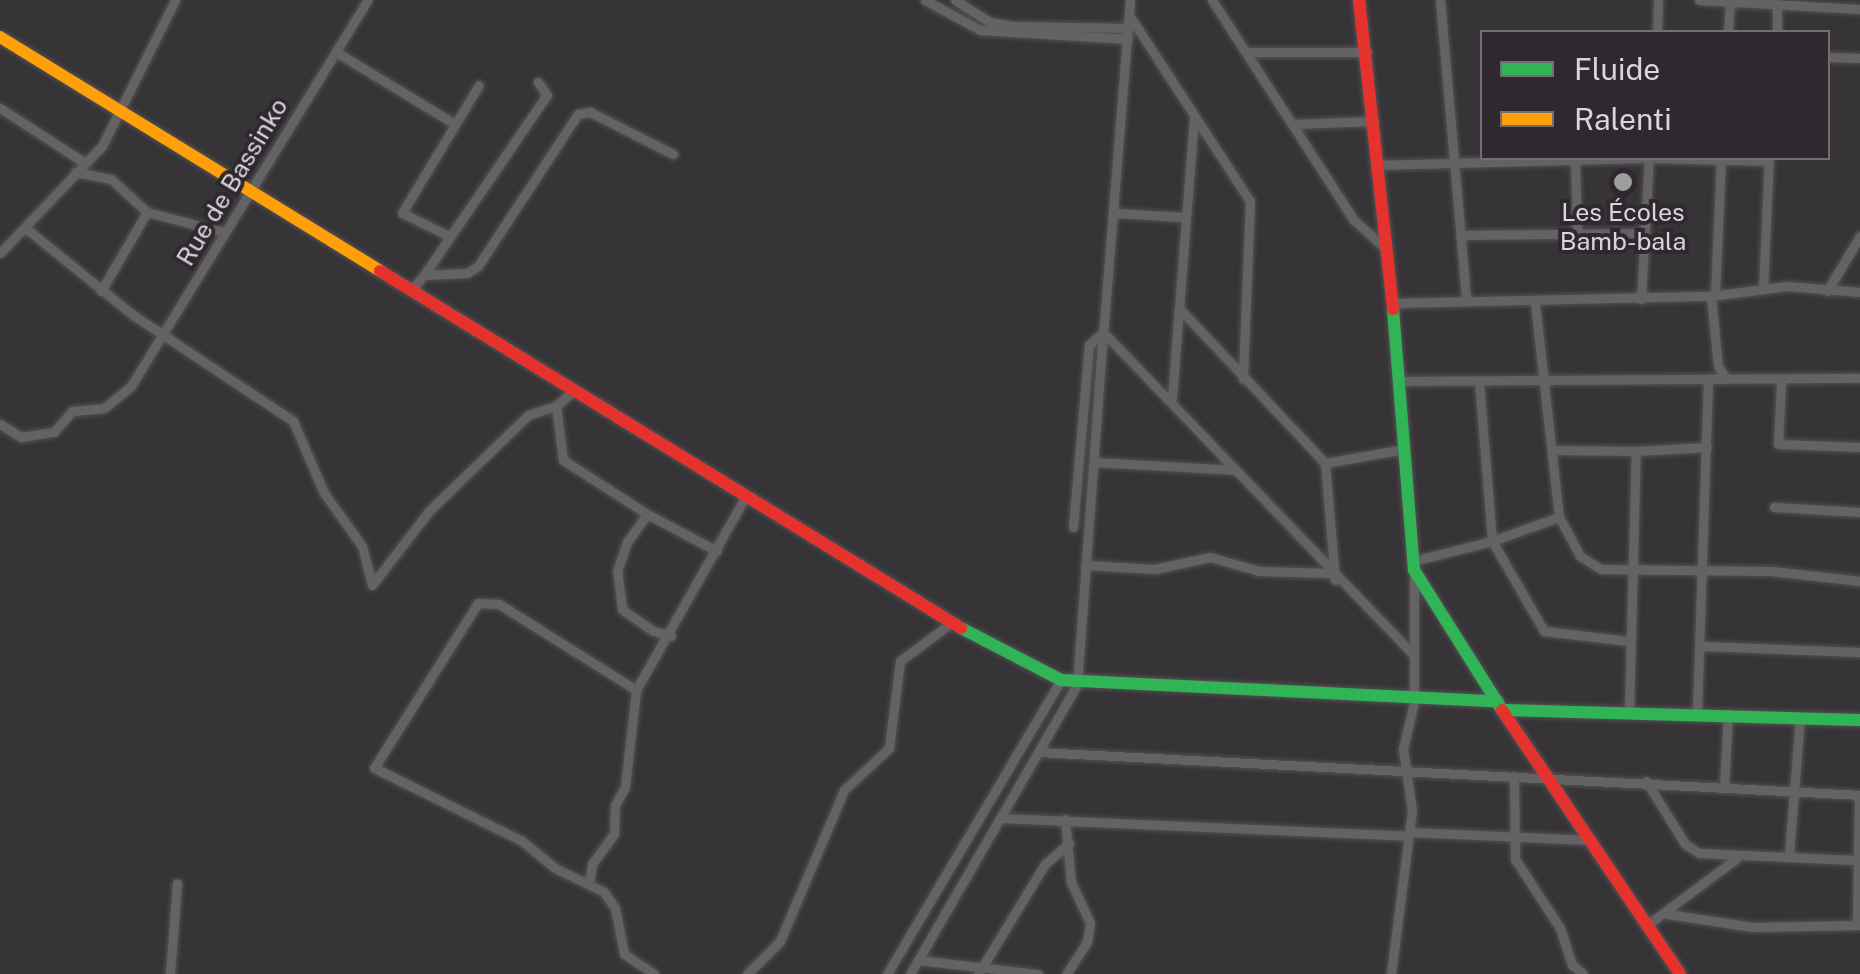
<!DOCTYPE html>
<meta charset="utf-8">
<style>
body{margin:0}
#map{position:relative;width:1860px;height:974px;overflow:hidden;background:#373437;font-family:"Public Sans",sans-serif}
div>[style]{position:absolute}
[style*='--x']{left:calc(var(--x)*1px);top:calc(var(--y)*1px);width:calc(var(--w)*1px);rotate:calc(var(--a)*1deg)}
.roads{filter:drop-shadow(0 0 2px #535153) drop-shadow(0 0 2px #535153)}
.street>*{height:9px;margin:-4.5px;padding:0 4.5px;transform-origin:4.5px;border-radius:4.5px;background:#646264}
.fast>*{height:12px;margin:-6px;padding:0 6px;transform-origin:6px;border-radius:6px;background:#30b455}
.slow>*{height:12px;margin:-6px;padding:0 6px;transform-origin:6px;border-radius:6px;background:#ff9f0a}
.jam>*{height:12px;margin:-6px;padding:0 6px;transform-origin:6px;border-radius:6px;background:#e5322d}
.dots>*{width:28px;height:28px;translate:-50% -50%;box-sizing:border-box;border:5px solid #2e292e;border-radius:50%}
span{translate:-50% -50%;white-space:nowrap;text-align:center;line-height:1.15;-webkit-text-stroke:8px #2e292e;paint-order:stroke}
.street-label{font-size:25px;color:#d9d5d9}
.poi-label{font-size:25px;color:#d9d5d9}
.legend{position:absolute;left:1480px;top:30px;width:350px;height:130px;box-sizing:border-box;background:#2e292e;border:2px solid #726e72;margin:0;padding:12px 18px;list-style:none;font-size:30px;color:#d9d5d9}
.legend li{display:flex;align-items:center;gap:20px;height:50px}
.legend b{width:50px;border:2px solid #726e72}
</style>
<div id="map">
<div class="roads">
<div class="street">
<div style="--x:925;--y:0;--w:63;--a:28.6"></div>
<div style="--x:980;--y:30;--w:148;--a:3.5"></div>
<div style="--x:955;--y:0;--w:41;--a:32.2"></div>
<div style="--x:990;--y:22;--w:23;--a:10"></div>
<div style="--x:1013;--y:26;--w:115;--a:1"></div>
<div style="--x:1130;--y:0;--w:333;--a:94.6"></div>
<div style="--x:1103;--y:332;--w:448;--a:46.1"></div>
<div style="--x:1212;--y:0;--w:262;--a:57.2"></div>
<div style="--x:1354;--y:220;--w:45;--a:42.3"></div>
<div style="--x:1440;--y:0;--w:300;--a:85"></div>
<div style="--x:1699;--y:0;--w:161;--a:3.2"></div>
<div style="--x:1131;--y:18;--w:218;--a:57"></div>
<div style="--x:1250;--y:201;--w:178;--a:92.3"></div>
<div style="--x:1657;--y:32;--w:32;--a:-88"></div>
<div style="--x:1728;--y:32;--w:32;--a:-86"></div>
<div style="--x:1777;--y:32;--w:28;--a:-90"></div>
<div style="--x:336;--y:52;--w:139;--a:31.2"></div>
<div style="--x:1246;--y:52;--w:121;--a:0"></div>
<div style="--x:1828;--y:57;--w:32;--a:2"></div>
<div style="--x:0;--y:108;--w:101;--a:32.9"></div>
<div style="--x:1293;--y:124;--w:81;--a:-2.1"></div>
<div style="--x:1656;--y:158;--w:113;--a:1.5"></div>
<div style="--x:1575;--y:160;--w:72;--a:88.4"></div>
<div style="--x:1379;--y:165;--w:262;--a:-1.5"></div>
<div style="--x:75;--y:172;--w:37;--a:11"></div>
<div style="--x:111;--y:179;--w:49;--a:42.5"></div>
<div style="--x:147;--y:212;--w:79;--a:14.7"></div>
<div style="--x:1116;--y:213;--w:67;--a:3.4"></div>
<div style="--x:28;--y:230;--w:135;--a:39"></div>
<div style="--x:133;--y:315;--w:192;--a:33.5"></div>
<div style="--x:293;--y:421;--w:78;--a:66.7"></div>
<div style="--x:324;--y:493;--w:65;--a:54.4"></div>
<div style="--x:362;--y:546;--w:40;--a:75.6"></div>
<div style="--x:372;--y:585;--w:93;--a:-52.4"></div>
<div style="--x:429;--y:511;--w:138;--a:-44.1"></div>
<div style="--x:528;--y:415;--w:29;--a:-18"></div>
<div style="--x:556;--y:406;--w:21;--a:-41"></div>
<div style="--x:447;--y:235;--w:50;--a:-153.9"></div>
<div style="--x:402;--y:213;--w:149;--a:-59"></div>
<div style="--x:1462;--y:235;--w:182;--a:-0.6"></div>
<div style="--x:0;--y:253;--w:148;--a:-46.4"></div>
<div style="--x:102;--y:146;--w:163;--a:-63.4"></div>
<div style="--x:424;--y:275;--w:218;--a:-55.7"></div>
<div style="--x:547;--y:95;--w:16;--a:-125"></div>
<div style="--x:1763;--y:289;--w:131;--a:-87.4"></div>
<div style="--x:411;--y:290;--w:20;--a:-49"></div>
<div style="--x:424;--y:275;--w:43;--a:-2.7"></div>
<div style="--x:467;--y:273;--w:13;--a:-32"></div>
<div style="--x:478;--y:266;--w:182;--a:-56.7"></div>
<div style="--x:578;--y:114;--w:12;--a:-9"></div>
<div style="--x:590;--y:112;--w:93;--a:26.8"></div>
<div style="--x:101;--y:291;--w:91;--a:-59.8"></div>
<div style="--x:1827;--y:291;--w:64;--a:-59"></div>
<div style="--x:1715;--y:295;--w:137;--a:-87.5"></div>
<div style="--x:1711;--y:296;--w:70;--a:84.3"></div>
<div style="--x:1718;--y:366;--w:15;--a:58"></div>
<div style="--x:1641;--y:299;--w:141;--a:-86.8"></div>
<div style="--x:1393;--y:303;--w:318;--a:-1.3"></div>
<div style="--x:1711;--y:296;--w:77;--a:-7.5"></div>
<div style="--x:1787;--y:286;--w:73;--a:4.7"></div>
<div style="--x:1535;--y:303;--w:215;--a:83.6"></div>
<div style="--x:1179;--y:308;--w:193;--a:-85.5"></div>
<div style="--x:1401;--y:381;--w:459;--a:-0.4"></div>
<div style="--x:1479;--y:382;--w:160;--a:85.3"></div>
<div style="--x:1492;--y:541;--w:71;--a:-19.7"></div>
<div style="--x:1559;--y:517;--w:44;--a:61.7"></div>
<div style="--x:1580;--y:556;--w:25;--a:32"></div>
<div style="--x:1601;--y:569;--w:170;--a:0.7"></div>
<div style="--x:1771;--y:571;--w:90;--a:6.4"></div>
<div style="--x:1781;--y:382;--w:62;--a:92.8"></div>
<div style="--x:1778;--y:444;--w:82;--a:2.1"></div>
<div style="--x:1172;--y:398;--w:90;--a:-85.6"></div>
<div style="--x:1179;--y:308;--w:213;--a:46.7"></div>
<div style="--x:556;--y:406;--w:54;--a:82.6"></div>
<div style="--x:563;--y:460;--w:100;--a:32.7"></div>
<div style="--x:0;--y:424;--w:25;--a:32"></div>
<div style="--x:21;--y:437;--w:33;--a:-9"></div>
<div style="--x:54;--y:432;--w:28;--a:-49"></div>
<div style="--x:72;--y:411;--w:32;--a:-5"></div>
<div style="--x:104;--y:408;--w:35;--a:-39"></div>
<div style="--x:131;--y:386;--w:453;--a:-58.5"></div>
<div style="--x:1554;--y:450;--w:82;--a:0.7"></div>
<div style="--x:1094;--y:462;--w:141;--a:3.2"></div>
<div style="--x:1774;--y:507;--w:86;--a:3.3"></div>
<div style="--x:1073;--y:527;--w:183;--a:-85"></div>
<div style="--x:1089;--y:345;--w:19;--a:-43"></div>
<div style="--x:1413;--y:561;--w:81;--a:-14.2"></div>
<div style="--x:1492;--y:541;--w:104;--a:60"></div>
<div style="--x:1544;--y:631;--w:85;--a:6.8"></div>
<div style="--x:1085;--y:565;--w:70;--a:3.3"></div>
<div style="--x:1155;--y:569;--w:56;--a:-12.3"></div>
<div style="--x:1210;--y:557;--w:51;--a:15.9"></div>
<div style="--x:1259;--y:571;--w:70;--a:1.6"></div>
<div style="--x:1335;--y:580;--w:117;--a:-94.9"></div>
<div style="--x:1325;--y:463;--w:80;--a:-10"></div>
<div style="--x:671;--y:636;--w:19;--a:-164"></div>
<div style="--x:653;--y:631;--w:38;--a:-145"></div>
<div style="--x:622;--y:609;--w:38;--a:-97"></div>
<div style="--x:617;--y:571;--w:31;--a:-71"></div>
<div style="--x:627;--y:542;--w:34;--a:-54"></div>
<div style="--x:647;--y:514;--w:79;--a:27.9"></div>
<div style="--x:1701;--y:646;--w:159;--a:2.2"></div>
<div style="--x:1629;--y:711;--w:260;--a:-88.5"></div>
<div style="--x:1636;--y:451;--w:71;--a:-3.2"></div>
<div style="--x:1697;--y:712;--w:332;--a:-88.1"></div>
<div style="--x:1038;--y:752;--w:823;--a:2.99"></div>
<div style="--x:1514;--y:776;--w:83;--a:89.3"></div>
<div style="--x:1515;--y:859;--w:82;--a:56.9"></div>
<div style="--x:1560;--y:928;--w:39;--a:72"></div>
<div style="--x:1572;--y:965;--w:14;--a:39"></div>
<div style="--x:1646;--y:781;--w:74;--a:58.2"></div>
<div style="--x:1685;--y:844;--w:17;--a:33"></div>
<div style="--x:1699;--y:853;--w:156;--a:2.6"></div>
<div style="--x:1724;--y:787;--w:73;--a:-86.9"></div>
<div style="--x:1000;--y:818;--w:408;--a:2.5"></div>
<div style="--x:1065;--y:819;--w:63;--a:84.6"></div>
<div style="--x:1071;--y:882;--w:45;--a:65.1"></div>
<div style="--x:1090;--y:923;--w:19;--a:99"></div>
<div style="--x:1087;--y:942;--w:38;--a:123"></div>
<div style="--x:1409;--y:832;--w:181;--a:2.5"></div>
<div style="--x:1789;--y:854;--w:137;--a:-85.4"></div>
<div style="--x:589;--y:884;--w:20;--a:-81"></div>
<div style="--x:592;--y:864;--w:37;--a:-54"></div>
<div style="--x:614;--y:834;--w:29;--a:-88"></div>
<div style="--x:615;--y:805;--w:21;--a:-61"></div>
<div style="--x:625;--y:787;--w:98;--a:-83.5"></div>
<div style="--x:1668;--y:914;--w:85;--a:8.8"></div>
<div style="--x:1752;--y:927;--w:108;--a:-1.1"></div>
<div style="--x:1647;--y:925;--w:112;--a:-36.7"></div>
<div style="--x:1857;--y:925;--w:130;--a:-89.1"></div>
<div style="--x:918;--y:960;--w:121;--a:6.7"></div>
<div style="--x:170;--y:974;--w:91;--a:-85.6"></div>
<div style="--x:654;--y:974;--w:36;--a:-146"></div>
<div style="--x:624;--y:954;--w:47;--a:-101.1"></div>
<div style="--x:615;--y:908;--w:19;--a:-125"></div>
<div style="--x:604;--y:892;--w:55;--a:-153.9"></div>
<div style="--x:555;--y:868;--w:43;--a:-140.7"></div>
<div style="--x:522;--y:841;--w:165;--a:-153.7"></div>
<div style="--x:374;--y:768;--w:195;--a:-57.8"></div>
<div style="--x:478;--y:603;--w:21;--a:3"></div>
<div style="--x:499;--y:604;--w:162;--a:32.1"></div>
<div style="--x:636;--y:690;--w:222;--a:-60.5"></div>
<div style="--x:747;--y:974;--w:47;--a:-45"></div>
<div style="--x:780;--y:941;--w:164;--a:-67"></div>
<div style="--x:844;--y:790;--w:62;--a:-43"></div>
<div style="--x:889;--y:748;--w:88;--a:-82.8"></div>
<div style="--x:900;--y:661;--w:64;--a:-36.7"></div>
<div style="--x:887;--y:974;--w:342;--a:-59.4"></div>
<div style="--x:910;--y:974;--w:334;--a:-60"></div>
<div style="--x:1077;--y:685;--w:354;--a:-85.8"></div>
<div style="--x:978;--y:974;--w:129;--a:-58.7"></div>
<div style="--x:1045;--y:864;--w:32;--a:-41"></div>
<div style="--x:1391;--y:974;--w:164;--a:-82.7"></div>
<div style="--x:1412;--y:811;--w:63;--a:-98.3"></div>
<div style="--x:1403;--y:749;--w:48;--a:-76.8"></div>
<div style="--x:1414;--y:702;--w:131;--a:-90"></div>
</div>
<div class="fast">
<div style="--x:1393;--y:309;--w:262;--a:85.4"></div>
<div style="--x:1414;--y:570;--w:165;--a:57.8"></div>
<div style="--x:1502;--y:710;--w:358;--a:1.6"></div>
<div style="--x:961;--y:628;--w:113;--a:27.5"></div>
<div style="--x:1061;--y:680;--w:437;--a:2.8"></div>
</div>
<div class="slow">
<div style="--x:0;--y:37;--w:446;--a:31.6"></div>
</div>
<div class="jam">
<div style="--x:1359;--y:0;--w:311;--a:83.7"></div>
<div style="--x:380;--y:271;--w:682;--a:31.57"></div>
<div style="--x:1502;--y:710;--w:318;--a:56"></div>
</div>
</div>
<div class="dots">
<div style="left:1623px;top:182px;background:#a09da0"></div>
</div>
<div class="street-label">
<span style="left:232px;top:182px;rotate:-59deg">Rue de Bassinko</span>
</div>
<div class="poi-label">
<span style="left:1623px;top:227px">Les Écoles<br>Bamb-bala</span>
</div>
<ul class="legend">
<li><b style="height:12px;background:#30b455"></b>Fluide</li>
<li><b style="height:12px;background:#ff9f0a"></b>Ralenti</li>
</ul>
</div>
